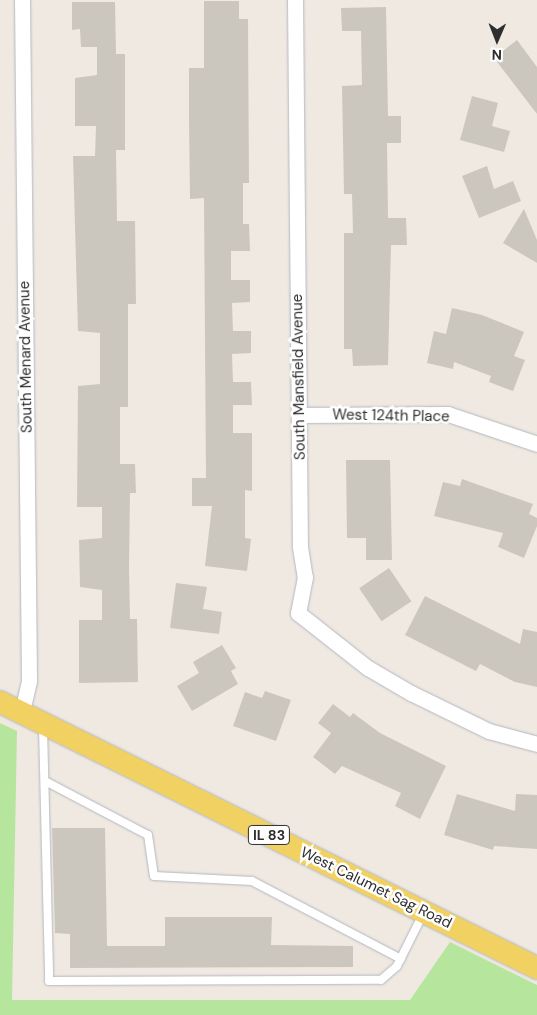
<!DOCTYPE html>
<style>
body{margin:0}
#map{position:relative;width:537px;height:1015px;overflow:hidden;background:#efe9e1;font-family:"DM Sans",sans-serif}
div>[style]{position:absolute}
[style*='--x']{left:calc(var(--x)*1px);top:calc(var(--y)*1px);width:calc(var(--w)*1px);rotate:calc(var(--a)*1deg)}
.green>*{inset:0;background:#b6e59e}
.building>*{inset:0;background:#cbc7bf;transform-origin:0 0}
.roads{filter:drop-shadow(0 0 1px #b4b7c1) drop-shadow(0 0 1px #b4b7c1)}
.lane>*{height:8px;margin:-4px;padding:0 4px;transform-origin:4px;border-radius:4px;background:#fff}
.street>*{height:15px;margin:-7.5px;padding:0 7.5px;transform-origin:7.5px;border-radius:7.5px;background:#fff}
.primary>*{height:22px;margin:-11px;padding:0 11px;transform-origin:11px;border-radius:11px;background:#f2d163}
span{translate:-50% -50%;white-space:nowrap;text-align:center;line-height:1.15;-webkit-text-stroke:5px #fff;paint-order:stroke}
.shield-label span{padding:1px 4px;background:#fff;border:1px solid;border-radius:4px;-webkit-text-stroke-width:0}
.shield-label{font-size:14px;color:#2e2e2e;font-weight:700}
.street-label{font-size:15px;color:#2e2e2e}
.north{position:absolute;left:472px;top:15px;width:50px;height:50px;-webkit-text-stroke:4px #fff;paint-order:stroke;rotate:181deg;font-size:14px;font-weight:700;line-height:20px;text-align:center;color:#2e2e2e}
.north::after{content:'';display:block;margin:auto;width:18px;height:22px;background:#2e2e2e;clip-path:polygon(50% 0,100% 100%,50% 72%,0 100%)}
</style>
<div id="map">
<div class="green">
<div style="clip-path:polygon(0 723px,17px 731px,12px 1000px,410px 1000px,450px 942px,537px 985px,537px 1015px,0 1015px)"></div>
</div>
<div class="building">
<div style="clip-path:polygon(204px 1px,239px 1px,239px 19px,248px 19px,249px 183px,243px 183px,243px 224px,249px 224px,250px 251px,231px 251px,231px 280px,250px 280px,250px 302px,232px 303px,233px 331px,251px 331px,251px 353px,232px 354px,233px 382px,251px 382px,252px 405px,233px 405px,233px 433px,252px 433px,252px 491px,245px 490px,245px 538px,251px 539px,247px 571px,205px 566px,212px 506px,192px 506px,192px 478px,206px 478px,204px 198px,190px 199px,189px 119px,189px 68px,204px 68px)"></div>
<div style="clip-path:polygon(72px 2px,115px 2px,116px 54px,125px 54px,125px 150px,116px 150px,117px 221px,135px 221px,136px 304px,128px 304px,128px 407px,120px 407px,120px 464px,135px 464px,136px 493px,130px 493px,129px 567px,130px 619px,137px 619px,138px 682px,79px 683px,79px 620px,102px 620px,102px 590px,80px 587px,79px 540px,102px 538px,102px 507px,77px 507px,78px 386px,100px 384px,100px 333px,78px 331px,73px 156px,95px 156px,96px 126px,75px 126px,75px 78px,97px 75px,97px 47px,81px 47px,80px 29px,72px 30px)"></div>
<div style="clip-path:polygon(386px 7px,388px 116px,401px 116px,401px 143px,387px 143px,388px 218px,406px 218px,407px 245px,391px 245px,388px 365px,353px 366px,352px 349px,344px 349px,344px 233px,353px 233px,352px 194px,344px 194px,342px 86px,362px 85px,361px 31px,342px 31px,341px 8px)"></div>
<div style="clip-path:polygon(517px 40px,537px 67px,537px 114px,494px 58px)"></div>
<div style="clip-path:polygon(472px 96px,498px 103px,492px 126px,510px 131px,504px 152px,460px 140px)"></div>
<div style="clip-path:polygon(487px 166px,494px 189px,513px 181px,521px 201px,479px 218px,462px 176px)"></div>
<div style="clip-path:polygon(524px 209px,537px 240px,537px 263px,503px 243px)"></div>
<div style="clip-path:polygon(452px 308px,482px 315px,524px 332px,514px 356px,525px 360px,513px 391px,489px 382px,491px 376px,454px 362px,453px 369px,427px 363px,434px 331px,446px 334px)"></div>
<div style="clip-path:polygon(346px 460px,390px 460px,392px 560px,366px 560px,366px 538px,347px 538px)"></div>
<div style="clip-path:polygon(462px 479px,533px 504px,529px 514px,537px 518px,537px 526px,524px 558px,498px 547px,503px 533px,434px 516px,443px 482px,460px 486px)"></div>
<div style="left:389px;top:568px;width:40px;height:36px;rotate:56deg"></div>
<div style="clip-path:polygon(176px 583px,207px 587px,203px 609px,222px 612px,219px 634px,170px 628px)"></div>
<div style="clip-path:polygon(425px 596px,520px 644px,523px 629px,537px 632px,537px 687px,515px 682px,480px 664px,476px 671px,405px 635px)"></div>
<div style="clip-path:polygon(222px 645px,236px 668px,231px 671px,238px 684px,192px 711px,177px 686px,199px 673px,193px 662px)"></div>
<div style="clip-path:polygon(265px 691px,291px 700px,276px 741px,233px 726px,245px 692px,262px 698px)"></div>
<div style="clip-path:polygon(333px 704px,350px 717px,353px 713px,380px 733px,446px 766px,420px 819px,395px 806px,401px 793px,342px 766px,335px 774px,313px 757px,331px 733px,318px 723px)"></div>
<div style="clip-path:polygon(457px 794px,515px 811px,516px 794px,537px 795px,537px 849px,494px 846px,493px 850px,444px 835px)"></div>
<div style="clip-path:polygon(52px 828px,105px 828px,107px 946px,165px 946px,165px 917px,272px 917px,271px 945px,353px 946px,353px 967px,70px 968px,70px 934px,55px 933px)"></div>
</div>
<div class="roads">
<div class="lane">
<div style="--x:43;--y:727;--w:254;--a:88.6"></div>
<div style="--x:49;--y:981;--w:332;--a:-0.2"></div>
<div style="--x:381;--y:980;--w:21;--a:-41"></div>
<div style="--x:397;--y:966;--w:58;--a:-63.4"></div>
<div style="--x:45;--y:781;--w:116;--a:27.7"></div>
<div style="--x:148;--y:835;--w:41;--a:81.7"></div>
<div style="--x:154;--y:876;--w:98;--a:2.9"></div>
<div style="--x:252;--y:881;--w:168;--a:27.6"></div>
</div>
<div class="street">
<div style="--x:22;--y:0;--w:681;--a:89.41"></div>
<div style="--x:29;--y:681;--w:32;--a:103"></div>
<div style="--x:295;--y:0;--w:547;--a:89.48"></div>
<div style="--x:300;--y:547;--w:30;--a:81"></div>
<div style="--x:305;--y:577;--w:37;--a:101"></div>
<div style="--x:298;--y:613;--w:89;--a:38.2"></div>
<div style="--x:368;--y:668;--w:50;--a:30.2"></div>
<div style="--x:411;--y:693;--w:87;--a:26"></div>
<div style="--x:489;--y:731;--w:50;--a:15.2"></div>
<div style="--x:299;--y:415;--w:149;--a:-0.4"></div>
<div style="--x:448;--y:414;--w:94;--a:18.6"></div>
</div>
<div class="primary">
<div style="--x:0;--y:702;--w:599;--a:26.35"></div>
</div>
</div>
<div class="shield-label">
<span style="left:269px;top:835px">IL 83</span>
</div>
<div class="street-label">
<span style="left:26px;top:357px;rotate:-91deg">South Menard Avenue</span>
<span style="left:299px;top:377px;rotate:-91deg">South Mansfield Avenue</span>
<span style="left:391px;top:416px;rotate:1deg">West 124th Place</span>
<span style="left:376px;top:888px;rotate:26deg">West Calumet Sag Road</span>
</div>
<div class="north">N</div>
</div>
